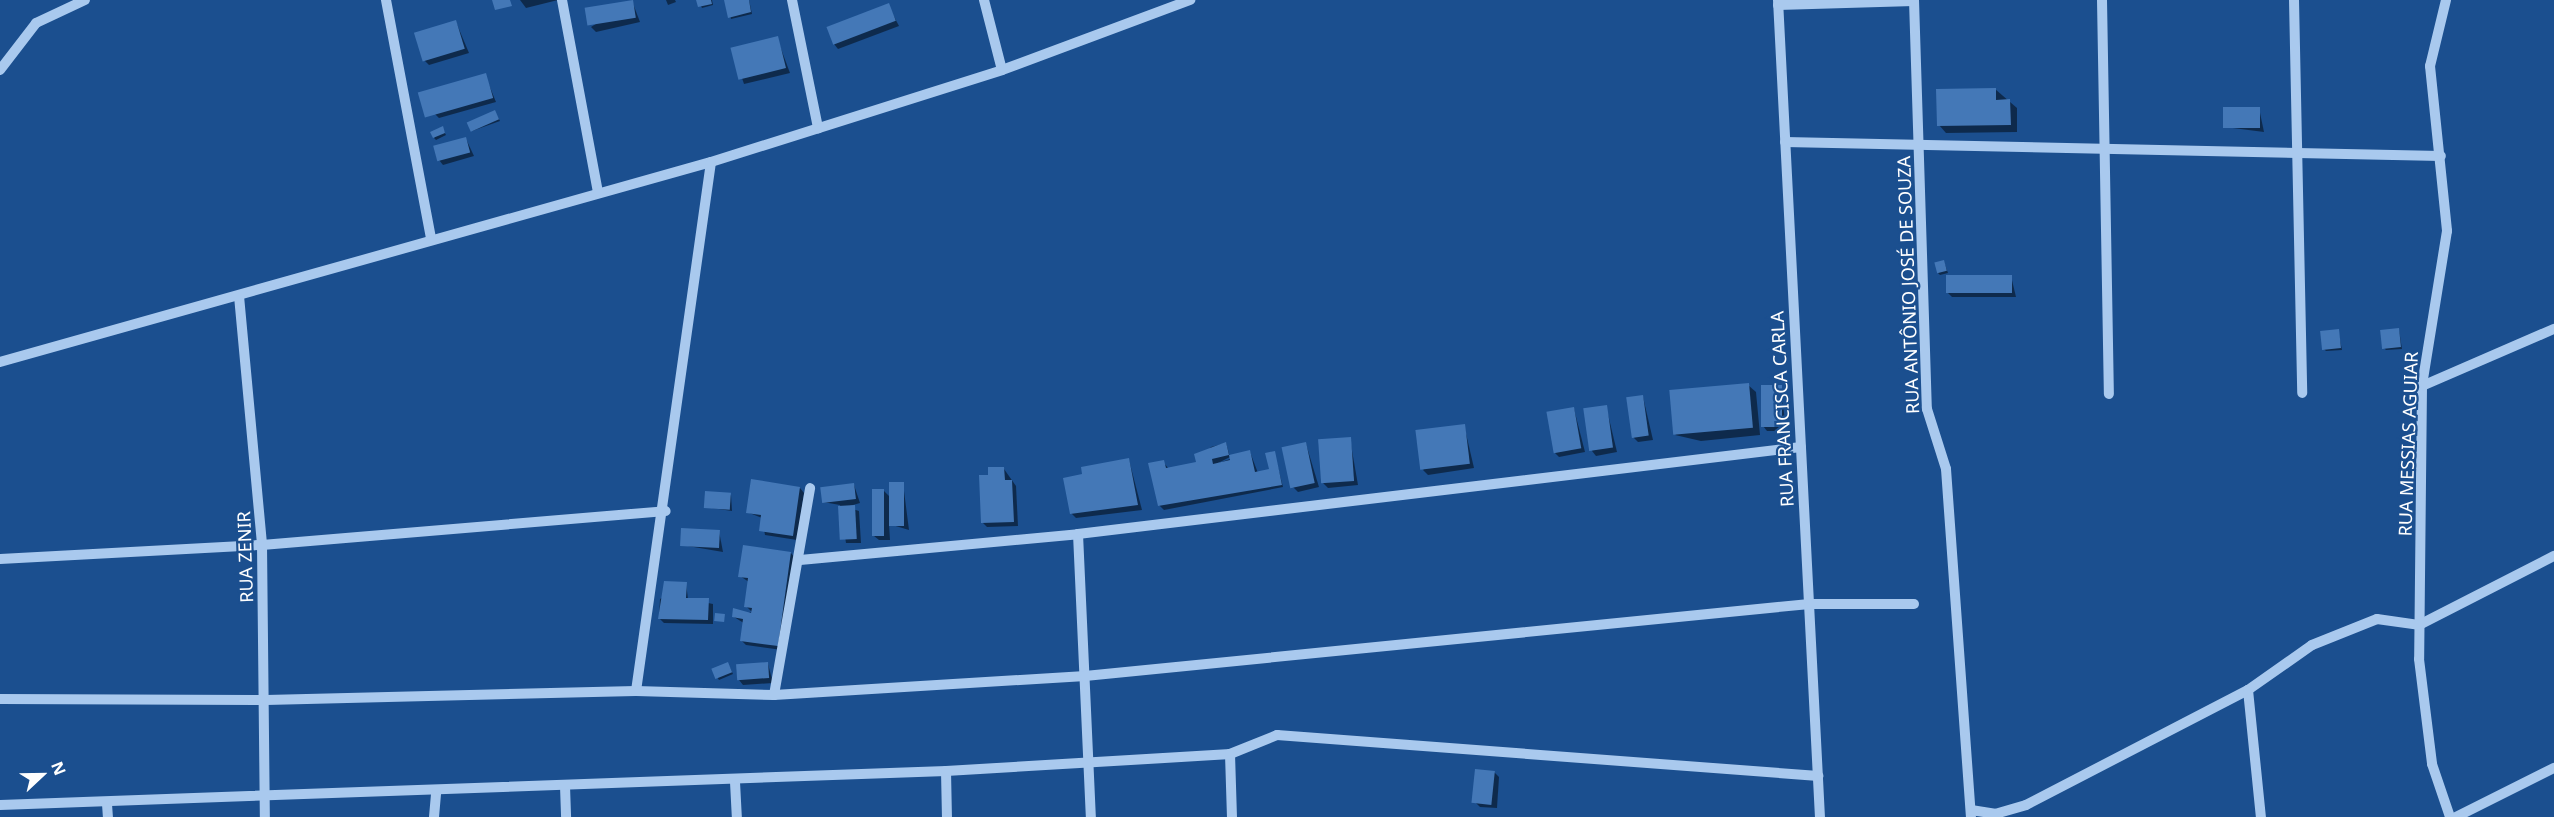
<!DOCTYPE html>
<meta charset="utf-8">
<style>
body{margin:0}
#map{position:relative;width:2554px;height:817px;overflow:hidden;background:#1b4f8f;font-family:"Noto Sans",sans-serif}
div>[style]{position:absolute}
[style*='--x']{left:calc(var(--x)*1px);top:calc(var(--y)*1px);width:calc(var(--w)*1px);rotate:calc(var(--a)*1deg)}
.shadow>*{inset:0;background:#0007}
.building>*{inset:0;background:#4478b7;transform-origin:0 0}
.minor>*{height:10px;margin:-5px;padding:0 5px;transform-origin:5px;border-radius:5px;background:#a9c9ee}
span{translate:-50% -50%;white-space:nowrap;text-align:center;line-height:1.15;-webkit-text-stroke:4.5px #1b4f8f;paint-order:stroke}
.street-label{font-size:18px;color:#fff}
.north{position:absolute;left:12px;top:745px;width:60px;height:60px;-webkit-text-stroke:4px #1b4f8f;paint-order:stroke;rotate:68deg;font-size:16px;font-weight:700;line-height:24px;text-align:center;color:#fff}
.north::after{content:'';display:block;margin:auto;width:21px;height:27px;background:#fff;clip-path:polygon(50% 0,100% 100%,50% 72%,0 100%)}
</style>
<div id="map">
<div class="shadow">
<div style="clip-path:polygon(520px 0,558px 0,526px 8px)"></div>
<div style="clip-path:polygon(666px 0,675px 0,676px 2px,668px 5px)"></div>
<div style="clip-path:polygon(698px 0,712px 0,713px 5px,702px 8px)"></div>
<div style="clip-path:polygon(726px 0,749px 0,752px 14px,731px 19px)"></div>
<div style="clip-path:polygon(632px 1px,640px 22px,596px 32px,591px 27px)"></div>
<div style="clip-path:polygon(888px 5px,899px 26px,838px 49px,834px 44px)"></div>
<div style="clip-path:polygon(456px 22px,469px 53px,429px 65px,424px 60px)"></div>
<div style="clip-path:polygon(777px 38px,790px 73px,744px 84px,732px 49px)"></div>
<div style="clip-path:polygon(485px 75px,496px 102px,439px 118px,434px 113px,426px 116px,420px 93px)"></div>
<div style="clip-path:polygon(1995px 89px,2017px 108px,2017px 132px,1946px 133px,1939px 125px)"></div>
<div style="clip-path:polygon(2259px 108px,2264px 132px,2225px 127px)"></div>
<div style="clip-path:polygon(496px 114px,500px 121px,472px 131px)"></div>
<div style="clip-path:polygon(442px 128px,446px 135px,436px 140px,434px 138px)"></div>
<div style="clip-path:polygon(466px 139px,474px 156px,443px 165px,439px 160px)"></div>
<div style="clip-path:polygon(1944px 262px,1948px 273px,1940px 275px,1938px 273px)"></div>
<div style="clip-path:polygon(2011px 276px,2016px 297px,1952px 297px,1947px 292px)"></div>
<div style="clip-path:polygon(2338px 330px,2342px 350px,2326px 351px,2324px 349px)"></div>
<div style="clip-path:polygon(2399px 330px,2402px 349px,2386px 350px,2384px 348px)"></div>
<div style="clip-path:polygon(1748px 385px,1756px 392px,1760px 435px,1701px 441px,1675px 435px)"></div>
<div style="clip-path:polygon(1781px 386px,1786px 431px,1767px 431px,1763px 426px)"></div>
<div style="clip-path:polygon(1643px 397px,1653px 440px,1638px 442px,1634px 438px)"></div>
<div style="clip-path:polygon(1606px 406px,1617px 452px,1596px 456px,1592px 451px)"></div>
<div style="clip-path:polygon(1574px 409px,1585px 452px,1559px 457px,1554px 452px)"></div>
<div style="clip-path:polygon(1464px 425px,1474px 468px,1428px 475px,1423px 470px)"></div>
<div style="clip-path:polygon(1350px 439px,1358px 485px,1328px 488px,1323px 483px)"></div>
<div style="clip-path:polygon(1226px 443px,1230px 457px,1216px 464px,1250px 452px,1258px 473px,1271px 474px,1274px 452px,1283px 487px,1164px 510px,1159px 505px,1163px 462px,1169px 469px,1198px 463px,1211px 447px)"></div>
<div style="clip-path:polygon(1306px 444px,1319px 487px,1298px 492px,1293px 487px)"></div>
<div style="clip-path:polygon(1129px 460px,1142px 510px,1076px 518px,1071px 513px,1084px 476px)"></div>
<div style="clip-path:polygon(1004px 469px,1016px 486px,1018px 526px,987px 527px,983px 523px,990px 477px)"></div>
<div style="clip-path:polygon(903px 483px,909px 530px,889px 524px,890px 540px,879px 540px,874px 536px,884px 491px,890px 497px)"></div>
<div style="clip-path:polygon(854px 485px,860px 503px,846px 507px,859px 511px,861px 543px,846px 543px,840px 505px,823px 502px)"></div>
<div style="clip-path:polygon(800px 488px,804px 493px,797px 540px,765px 535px,762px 518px,747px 512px)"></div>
<div style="clip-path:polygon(731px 495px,732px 511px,705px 507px)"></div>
<div style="clip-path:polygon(719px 531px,723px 552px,682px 545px)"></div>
<div style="clip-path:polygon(791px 553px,795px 558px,782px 650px,746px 645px,741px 640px,747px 625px,734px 617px,752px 612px,746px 606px,749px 582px,740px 576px)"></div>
<div style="clip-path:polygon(686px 583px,688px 599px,713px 604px,713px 624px,664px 623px,659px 618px,660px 599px)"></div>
<div style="clip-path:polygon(728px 664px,733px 674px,719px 680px,713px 670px)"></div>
<div style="clip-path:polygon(768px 664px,773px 683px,743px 685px,739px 680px)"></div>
<div style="clip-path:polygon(1494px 772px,1499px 777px,1497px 808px,1480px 807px,1475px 802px)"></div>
</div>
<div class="building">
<div style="clip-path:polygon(492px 0,510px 0,512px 6px,495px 10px)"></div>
<div style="left:633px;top:0;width:18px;height:49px;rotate:81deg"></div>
<div style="clip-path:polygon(696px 0,711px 0,712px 4px,698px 7px)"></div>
<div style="clip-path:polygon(724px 0,749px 0,751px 12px,728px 18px)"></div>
<div style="left:889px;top:3px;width:19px;height:67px;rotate:69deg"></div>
<div style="left:456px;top:20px;width:30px;height:44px;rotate:73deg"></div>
<div style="left:778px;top:36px;width:33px;height:49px;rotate:76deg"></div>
<div style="left:486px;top:73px;width:26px;height:71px;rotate:74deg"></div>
<div style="clip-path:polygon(1996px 88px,1996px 100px,2010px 99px,2011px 125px,1937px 126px,1936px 89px)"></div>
<div style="left:2223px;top:107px;width:37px;height:21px"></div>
<div style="left:495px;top:110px;width:10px;height:31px;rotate:66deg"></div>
<div style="clip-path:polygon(443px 126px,445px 133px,433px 138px,430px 132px)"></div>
<div style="left:466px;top:137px;width:16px;height:34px;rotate:75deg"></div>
<div style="left:1944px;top:260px;width:11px;height:10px;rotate:75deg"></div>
<div style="left:1946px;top:275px;width:66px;height:18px"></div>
<div style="left:2399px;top:328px;width:19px;height:19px;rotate:84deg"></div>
<div style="left:2339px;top:329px;width:19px;height:19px;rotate:84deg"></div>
<div style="left:1749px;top:383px;width:45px;height:80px;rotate:85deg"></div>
<div style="left:1761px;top:385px;width:21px;height:42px"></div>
<div style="left:1643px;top:395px;width:41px;height:17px;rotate:82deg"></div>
<div style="left:1607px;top:405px;width:43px;height:24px;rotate:82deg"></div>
<div style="left:1574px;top:407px;width:42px;height:28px;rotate:80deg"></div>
<div style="left:1465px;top:424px;width:40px;height:50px;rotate:83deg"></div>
<div style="left:1351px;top:437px;width:44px;height:33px;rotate:86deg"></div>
<div style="clip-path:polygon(evenodd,1226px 442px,1229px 455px,1250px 450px,1255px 472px,1269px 469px,1265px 453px,1275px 451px,1282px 485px,1158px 506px,1148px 463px,1164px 460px,1166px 468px,1196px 462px,1194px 454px,1226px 442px,1229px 455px,1230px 460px,1213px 464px,1212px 459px,1229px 455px)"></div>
<div style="left:1306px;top:442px;width:42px;height:25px;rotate:78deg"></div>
<div style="clip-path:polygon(1129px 458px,1138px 505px,1070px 514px,1063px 478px,1082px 474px,1081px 467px)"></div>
<div style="clip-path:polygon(988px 467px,1004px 467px,1005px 480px,1012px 480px,1014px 522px,981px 523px,979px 475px,988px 475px)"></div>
<div style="clip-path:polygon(751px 479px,800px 487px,793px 536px,759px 531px,761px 515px,746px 513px)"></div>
<div style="left:889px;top:482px;width:15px;height:44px"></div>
<div style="left:854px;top:483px;width:16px;height:34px;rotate:83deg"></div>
<div style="left:872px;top:489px;width:12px;height:47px"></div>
<div style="left:705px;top:491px;width:26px;height:17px;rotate:4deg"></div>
<div style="left:855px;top:505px;width:34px;height:17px;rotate:87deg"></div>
<div style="left:681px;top:528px;width:39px;height:18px;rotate:3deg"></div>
<div style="clip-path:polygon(743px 545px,791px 552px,778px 646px,740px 641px,743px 619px,732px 617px,733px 608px,751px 613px,752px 608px,744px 607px,748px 578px,738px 577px)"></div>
<div style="clip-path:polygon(664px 581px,687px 582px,686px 598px,709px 598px,708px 620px,658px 619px)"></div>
<div style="left:715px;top:613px;width:10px;height:8px;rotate:6deg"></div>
<div style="left:728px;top:662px;width:11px;height:18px;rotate:68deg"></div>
<div style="left:768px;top:662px;width:16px;height:32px;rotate:86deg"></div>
<div style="left:1475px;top:769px;width:20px;height:34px;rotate:6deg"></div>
</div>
<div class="minor">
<div style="--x:386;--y:0;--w:243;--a:79.3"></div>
<div style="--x:562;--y:0;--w:195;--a:79.4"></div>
<div style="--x:792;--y:0;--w:131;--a:78.5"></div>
<div style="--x:984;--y:0;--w:72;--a:75.6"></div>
<div style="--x:1778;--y:0;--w:818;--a:87.06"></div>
<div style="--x:1914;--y:0;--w:409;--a:88.2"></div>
<div style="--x:1927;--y:409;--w:63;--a:72.4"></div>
<div style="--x:1946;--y:469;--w:349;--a:85.9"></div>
<div style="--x:2102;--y:0;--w:394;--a:89"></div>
<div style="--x:2294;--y:0;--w:393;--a:88.8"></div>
<div style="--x:2446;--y:0;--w:68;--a:103.6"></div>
<div style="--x:2430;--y:66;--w:166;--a:84.1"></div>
<div style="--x:2447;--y:231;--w:157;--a:99.2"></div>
<div style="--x:2422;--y:386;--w:273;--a:90.6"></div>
<div style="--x:2419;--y:659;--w:106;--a:82.9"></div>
<div style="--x:2432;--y:764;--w:56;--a:71.2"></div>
<div style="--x:1778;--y:5;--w:136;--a:-1.7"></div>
<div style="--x:0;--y:70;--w:59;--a:-52.5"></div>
<div style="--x:36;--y:23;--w:54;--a:-25.1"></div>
<div style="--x:1785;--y:142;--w:656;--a:1.22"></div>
<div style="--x:239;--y:296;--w:250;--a:84.7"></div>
<div style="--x:262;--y:545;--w:272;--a:89.4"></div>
<div style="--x:0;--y:362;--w:739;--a:-15.71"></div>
<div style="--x:711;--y:162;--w:305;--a:-17.5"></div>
<div style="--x:1002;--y:70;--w:201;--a:-20.4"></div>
<div style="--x:2422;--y:386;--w:144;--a:-23.4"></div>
<div style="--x:1078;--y:534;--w:283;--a:87.4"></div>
<div style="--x:0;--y:559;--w:262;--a:-3.1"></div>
<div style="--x:262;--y:545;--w:405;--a:-4.8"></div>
<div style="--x:800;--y:560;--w:279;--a:-5.3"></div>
<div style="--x:1078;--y:534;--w:728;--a:-6.86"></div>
<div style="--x:2248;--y:690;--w:128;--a:84.2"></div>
<div style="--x:636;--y:691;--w:534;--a:-81.93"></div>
<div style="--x:774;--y:695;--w:210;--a:-80.1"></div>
<div style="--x:0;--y:699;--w:266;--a:0.2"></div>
<div style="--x:266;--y:700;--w:370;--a:-1.4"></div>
<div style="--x:636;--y:691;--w:138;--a:1.7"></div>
<div style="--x:774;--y:695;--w:312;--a:-3.5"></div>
<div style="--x:1085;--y:676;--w:728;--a:-5.68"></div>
<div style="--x:1809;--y:604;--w:105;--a:0"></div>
<div style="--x:1230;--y:754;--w:63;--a:88.2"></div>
<div style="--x:946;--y:771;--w:46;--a:88.8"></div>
<div style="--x:735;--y:782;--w:35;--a:87"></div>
<div style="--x:565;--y:786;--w:31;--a:88"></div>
<div style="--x:107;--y:804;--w:13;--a:86"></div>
<div style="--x:0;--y:805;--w:947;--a:-2.06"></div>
<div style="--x:946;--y:771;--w:285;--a:-3.4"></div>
<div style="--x:1230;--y:754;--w:51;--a:-22"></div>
<div style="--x:1277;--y:735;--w:543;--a:4.33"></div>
<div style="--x:1971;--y:810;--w:24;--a:9"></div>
<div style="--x:1995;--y:814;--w:32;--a:-16"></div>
<div style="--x:2026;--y:805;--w:250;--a:-27.4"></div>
<div style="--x:2248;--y:690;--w:78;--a:-35.1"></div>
<div style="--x:2312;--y:645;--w:70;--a:-21.8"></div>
<div style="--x:2377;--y:619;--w:42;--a:8.1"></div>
<div style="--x:2419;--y:625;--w:152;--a:-27.1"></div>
<div style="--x:434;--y:817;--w:24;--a:-85"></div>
<div style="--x:2456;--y:817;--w:110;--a:-26.6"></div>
</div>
<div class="street-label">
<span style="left:1908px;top:285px;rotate:-92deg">RUA ANTÔNIO JOSÉ DE SOUZA</span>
<span style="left:1782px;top:409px;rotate:-93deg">RUA FRANCISCA CARLA</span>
<span style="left:2408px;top:444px;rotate:-88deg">RUA MESSIAS AGUIAR</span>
<span style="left:245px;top:557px;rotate:-92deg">RUA ZENIR</span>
</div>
<div class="north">N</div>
</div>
